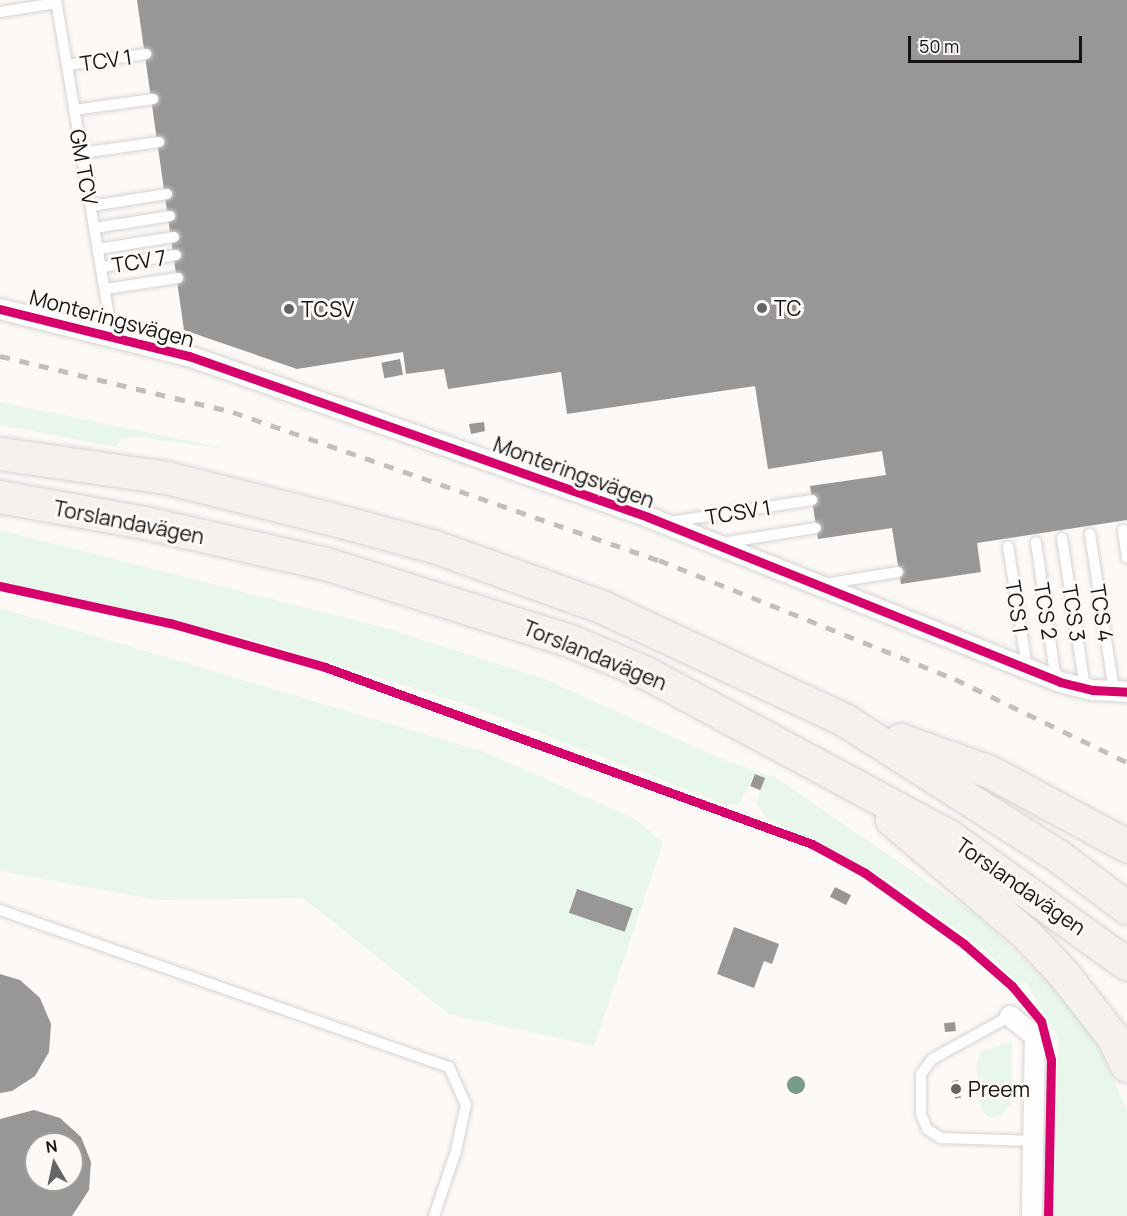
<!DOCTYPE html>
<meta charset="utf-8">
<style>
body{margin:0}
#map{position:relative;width:1127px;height:1216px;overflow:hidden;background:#fcf9f7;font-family:Manrope,sans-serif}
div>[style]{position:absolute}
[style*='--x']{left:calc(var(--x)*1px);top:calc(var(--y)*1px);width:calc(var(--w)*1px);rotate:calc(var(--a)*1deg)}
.green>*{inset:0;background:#e8f6eb}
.building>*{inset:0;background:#999796;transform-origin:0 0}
.roads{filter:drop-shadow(0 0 2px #d6d3d2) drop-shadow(0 0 2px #d6d3d2)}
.service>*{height:10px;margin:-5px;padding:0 5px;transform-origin:5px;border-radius:5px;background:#fffefe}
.minor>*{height:20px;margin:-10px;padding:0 10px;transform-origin:10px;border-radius:10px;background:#fffefe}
.primary>*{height:32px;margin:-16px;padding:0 16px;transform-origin:16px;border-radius:16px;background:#f6f1ed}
.rail>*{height:4.5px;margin-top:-2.25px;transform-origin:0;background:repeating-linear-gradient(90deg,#c0bfbf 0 10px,transparent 0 20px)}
.cycleway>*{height:9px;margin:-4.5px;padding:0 4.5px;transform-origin:4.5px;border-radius:4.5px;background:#d6006c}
.trees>*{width:18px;height:18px;margin:-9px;border-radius:50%;background:#789a88}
.dots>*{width:16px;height:16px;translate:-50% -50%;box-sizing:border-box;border:3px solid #fdf9f6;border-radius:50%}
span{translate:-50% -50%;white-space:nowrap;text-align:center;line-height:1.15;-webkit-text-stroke:6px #fdf9f6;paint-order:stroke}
.street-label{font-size:21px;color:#141312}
.poi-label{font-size:21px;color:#141312}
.left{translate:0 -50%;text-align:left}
.north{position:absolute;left:24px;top:1132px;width:60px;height:60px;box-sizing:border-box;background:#fdf9f6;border:2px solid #a09d9b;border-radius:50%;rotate:351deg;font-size:16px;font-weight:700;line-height:24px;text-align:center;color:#141312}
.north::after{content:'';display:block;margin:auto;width:21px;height:27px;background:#656462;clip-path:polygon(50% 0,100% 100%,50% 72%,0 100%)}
.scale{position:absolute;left:908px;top:36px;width:174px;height:27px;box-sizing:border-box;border:3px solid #141312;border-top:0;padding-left:8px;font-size:18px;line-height:21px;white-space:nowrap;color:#141312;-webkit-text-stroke:4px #fdf9f6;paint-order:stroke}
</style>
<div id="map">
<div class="green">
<div style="clip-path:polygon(0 402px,228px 449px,135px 437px,122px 439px,116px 447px,0 425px)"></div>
<div style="clip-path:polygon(0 530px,382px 627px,545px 679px,724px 760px,776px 778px,978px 916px,1053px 986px,1091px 1031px,1127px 1110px,1127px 1216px,1053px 1216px,1058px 1038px,1026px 983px,1016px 982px,983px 948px,887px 879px,769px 820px,756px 804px,765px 779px,755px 774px,739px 804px,727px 805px,462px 703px,381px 678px,235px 635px,0 581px)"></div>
<div style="clip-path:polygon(0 608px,485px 752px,635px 819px,663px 843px,594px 1046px,449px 1014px,303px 898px,157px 900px,0 871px)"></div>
<div style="clip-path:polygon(1012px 1041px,1012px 1103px,1001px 1115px,990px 1118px,981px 1110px,976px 1066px,980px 1052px)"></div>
</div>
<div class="building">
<div style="clip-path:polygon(137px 0,1127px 0,1127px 520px,977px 543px,981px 572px,901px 584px,892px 528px,818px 539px,810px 486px,886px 475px,882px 451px,768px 469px,755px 386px,567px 414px,561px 372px,448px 389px,444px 369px,406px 374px,403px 352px,297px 369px,184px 330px)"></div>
<div style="left:400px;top:359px;width:16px;height:19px;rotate:79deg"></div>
<div style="clip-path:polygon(484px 422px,485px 431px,471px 434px,469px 424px)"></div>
<div style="left:755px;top:774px;width:11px;height:13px;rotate:22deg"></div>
<div style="left:835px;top:887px;width:18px;height:11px;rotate:27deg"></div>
<div style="left:577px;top:889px;width:59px;height:25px;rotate:19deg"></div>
<div style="clip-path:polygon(734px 927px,779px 944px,772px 964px,764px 961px,754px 988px,717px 974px)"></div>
<div style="clip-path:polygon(0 974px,20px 980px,40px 998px,51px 1024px,49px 1052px,35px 1076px,12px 1091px,0 1093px)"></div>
<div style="left:955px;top:1022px;width:9px;height:11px;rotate:84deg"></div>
<div style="left:958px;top:1080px;width:18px;height:6px;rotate:81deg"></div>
<div style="clip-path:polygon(evenodd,34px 1110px,60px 1118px,81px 1137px,91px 1162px,89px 1190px,72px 1216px,0 1216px,0 1119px,34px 1110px,36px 1144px,72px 1144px,72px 1180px,36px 1180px,36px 1144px)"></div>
</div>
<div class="roads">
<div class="service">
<div style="--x:56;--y:0;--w:340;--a:80.5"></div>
<div style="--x:0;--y:12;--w:57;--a:-9.1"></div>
<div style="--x:67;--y:65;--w:80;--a:-7.9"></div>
<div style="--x:74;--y:110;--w:80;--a:-7.9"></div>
<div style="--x:82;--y:153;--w:78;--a:-8.1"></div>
<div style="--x:91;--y:206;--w:77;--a:-9"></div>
<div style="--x:95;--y:228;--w:76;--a:-9.1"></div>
<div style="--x:98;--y:249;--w:77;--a:-9"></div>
<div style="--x:101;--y:267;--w:76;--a:-9.1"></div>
<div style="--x:105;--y:289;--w:74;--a:-8.6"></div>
<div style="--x:670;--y:522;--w:144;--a:-8.8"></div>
<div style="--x:1123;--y:530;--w:28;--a:82"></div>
<div style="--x:1090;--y:534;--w:159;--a:81.3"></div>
<div style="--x:1062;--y:538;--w:153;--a:81.3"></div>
<div style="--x:1036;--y:542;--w:139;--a:81.8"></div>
<div style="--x:722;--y:543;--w:95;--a:-9.1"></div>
<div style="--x:1008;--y:546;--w:123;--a:81.1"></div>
<div style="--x:824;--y:584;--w:75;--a:-9.2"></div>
<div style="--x:0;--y:910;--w:476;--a:19.3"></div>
<div style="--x:449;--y:1067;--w:42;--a:65.9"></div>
<div style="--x:466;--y:1105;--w:47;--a:102.3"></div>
<div style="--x:456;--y:1151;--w:69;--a:108.7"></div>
<div style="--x:1010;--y:1016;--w:89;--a:151.1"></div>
<div style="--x:932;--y:1059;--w:19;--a:126"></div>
<div style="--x:921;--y:1074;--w:40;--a:90"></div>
<div style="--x:921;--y:1114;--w:16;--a:68"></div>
<div style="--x:927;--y:1129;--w:17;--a:33"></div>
<div style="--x:941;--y:1138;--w:94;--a:1.8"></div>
</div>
<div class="minor">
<div style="--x:0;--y:309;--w:195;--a:14"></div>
<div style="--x:189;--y:356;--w:486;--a:19.3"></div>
<div style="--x:648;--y:517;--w:444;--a:21.8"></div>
<div style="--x:1060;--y:682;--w:34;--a:14"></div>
<div style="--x:1093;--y:690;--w:34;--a:3"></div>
<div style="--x:1010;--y:1016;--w:32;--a:39"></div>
<div style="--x:1035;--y:1036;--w:180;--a:91"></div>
</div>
<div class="primary">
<div style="--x:0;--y:454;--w:169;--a:8.2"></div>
<div style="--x:167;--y:478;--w:185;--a:14.1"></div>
<div style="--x:346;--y:523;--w:92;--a:15.1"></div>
<div style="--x:435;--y:547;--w:180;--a:19.8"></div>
<div style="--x:604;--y:608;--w:267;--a:25"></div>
<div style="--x:846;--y:721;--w:251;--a:32.5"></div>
<div style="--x:1058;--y:856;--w:86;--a:37"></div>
<div style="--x:0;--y:497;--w:147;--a:10.2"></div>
<div style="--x:145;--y:523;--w:186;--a:12.8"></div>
<div style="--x:326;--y:564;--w:256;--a:17.5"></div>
<div style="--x:570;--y:641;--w:82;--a:22.8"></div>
<div style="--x:646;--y:673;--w:345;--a:28.3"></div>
<div style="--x:950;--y:837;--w:218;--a:35.7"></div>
<div style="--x:901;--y:740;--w:95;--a:19.8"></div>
<div style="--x:990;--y:772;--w:156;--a:28.4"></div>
<div style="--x:892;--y:820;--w:175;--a:40.4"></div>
<div style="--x:1025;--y:933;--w:54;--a:46.5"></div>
<div style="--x:1062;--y:972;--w:83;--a:51.9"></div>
<div style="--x:1113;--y:1037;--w:32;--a:64"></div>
</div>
</div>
<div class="rail">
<div style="--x:0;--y:356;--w:240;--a:13.5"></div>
<div style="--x:233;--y:412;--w:451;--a:19.2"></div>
<div style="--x:659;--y:560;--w:319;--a:21.9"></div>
<div style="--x:955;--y:679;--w:191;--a:25.8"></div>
</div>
<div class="cycleway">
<div style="--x:0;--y:309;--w:195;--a:14"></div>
<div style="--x:189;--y:356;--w:486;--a:19.3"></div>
<div style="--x:648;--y:517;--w:444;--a:21.8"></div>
<div style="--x:1060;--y:682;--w:34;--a:14"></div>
<div style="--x:1093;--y:690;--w:34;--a:3"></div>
<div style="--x:0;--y:586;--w:174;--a:12.3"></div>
<div style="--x:170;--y:623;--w:161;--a:15.8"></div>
<div style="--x:325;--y:667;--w:518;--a:19.97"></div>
<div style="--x:812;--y:844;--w:60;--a:28.7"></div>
<div style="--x:865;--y:873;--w:122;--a:35.6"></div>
<div style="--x:964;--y:944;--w:64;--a:41.2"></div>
<div style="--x:1012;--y:986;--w:45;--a:50.4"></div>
<div style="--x:1041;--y:1021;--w:40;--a:75.6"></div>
<div style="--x:1051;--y:1060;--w:156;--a:91.1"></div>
</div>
<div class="trees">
<div style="left:796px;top:1085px"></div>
</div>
<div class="dots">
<div style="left:762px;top:308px;background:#656462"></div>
<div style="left:289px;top:309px;background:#656462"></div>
<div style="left:956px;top:1089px;background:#656462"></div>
</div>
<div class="street-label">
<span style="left:106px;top:60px;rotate:-8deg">TCV 1</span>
<span style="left:84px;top:167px;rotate:80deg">GM TCV</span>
<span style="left:139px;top:261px;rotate:-9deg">TCV 7</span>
<span style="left:112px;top:318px;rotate:15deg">Monteringsvägen</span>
<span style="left:574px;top:472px;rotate:20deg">Monteringsvägen</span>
<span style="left:738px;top:512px;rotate:-9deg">TCSV 1</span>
<span style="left:129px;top:522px;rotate:11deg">Torslandavägen</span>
<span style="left:1017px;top:607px;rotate:81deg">TCS 1</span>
<span style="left:1046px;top:611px;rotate:81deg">TCS 2</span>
<span style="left:1074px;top:613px;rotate:81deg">TCS 3</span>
<span style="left:1102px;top:613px;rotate:81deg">TCS 4</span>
<span style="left:595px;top:655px;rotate:22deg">Torslandavägen</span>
<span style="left:1021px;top:886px;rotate:35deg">Torslandavägen</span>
</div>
<div class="poi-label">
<span class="left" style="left:774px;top:308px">TC</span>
<span class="left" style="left:301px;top:309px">TCSV</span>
<span class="left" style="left:968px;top:1089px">Preem</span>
</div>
<div class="north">N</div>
<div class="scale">50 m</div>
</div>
